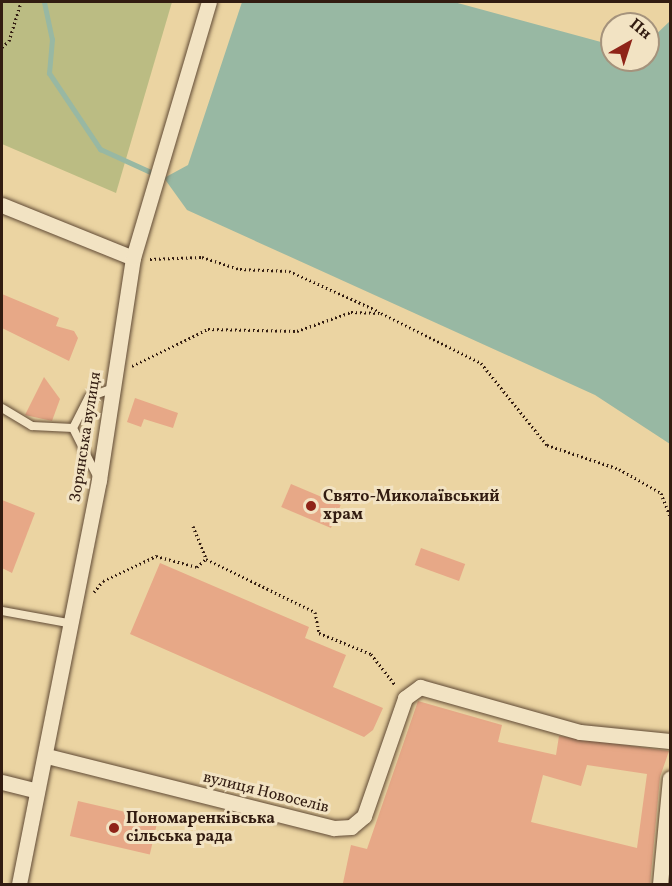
<!DOCTYPE html>
<meta charset="utf-8">
<style>
body{margin:0}
#map{position:relative;width:672px;height:886px;overflow:hidden;background:#ebd4a2;font-family:Vollkorn,serif}
div>[style]{position:absolute}
[style*='--x']{left:calc(var(--x)*1px);top:calc(var(--y)*1px);width:calc(var(--w)*1px);rotate:calc(var(--a)*1deg)}
.green>*{inset:0;background:#bbbc83}
.water>*{inset:0;background:#98b8a3}
.stream>*{height:5px;margin:-2.5px;padding:0 2.5px;transform-origin:2.5px;border-radius:2.5px;background:#98b8a3}
.building>*{inset:0;background:#e7a887;transform-origin:0 0}
.path>*{height:3px;margin-top:-1.5px;transform-origin:0;background:repeating-linear-gradient(90deg,#321c11 0 1.5px,transparent 0 4.5px)}
.roads{filter:drop-shadow(0 0 2px #604a35) drop-shadow(0 0 2px #604a35)}
.service>*{height:8px;margin:-4px;padding:0 4px;transform-origin:4px;border-radius:4px;background:#f2e3c3}
.minor>*{height:15px;margin:-7.5px;padding:0 7.5px;transform-origin:7.5px;border-radius:7.5px;background:#f2e3c3}
.dots>*{width:16px;height:16px;translate:-50% -50%;box-sizing:border-box;border:3px solid #f2e3c3;border-radius:50%}
span{translate:-50% -50%;white-space:nowrap;text-align:center;line-height:1.15;-webkit-text-stroke:6px #f2e3c3;paint-order:stroke}
.street-label{font-size:16px;color:#321c11}
.poi-label{font-size:16px;color:#321c11;font-weight:700}
.left{translate:0 -50%;text-align:left}
.frame{position:absolute;inset:0;border:3px solid #321c11;pointer-events:none}
.north{position:absolute;left:600px;top:12px;width:60px;height:60px;box-sizing:border-box;background:#f2e3c3;border:2px solid #a5937c;border-radius:50%;rotate:39deg;font-size:16px;font-weight:700;line-height:24px;text-align:center;color:#321c11}
.north::after{content:'';display:block;margin:auto;width:21px;height:27px;background:#8f2418;clip-path:polygon(50% 0,100% 100%,50% 72%,0 100%)}
</style>
<div id="map">
<div class="green">
<div style="clip-path:polygon(2px 2px,172px 2px,116px 193px,2px 144px)"></div>
</div>
<div class="water">
<div style="clip-path:polygon(242px 2px,454px 2px,612px 45px,612px 60px,648px 60px,648px 42px,670px 21px,670px 444px,595px 395px,187px 210px,164px 178px,188px 165px)"></div>
</div>
<div class="stream">
<div style="--x:44;--y:2;--w:38;--a:78"></div>
<div style="--x:52;--y:39;--w:34;--a:95"></div>
<div style="--x:49;--y:73;--w:92;--a:56.1"></div>
<div style="--x:100;--y:149;--w:63;--a:24.5"></div>
</div>
<div class="building">
<div style="clip-path:polygon(2px 294px,59px 318px,56px 326px,74px 331px,78px 338px,69px 361px,2px 328px)"></div>
<div style="clip-path:polygon(44px 377px,60px 399px,52px 421px,25px 415px)"></div>
<div style="clip-path:polygon(135px 398px,178px 413px,173px 428px,144px 419px,141px 427px,127px 422px)"></div>
<div style="left:291px;top:484px;width:54px;height:25px;rotate:23deg"></div>
<div style="clip-path:polygon(2px 500px,35px 513px,12px 573px,2px 568px)"></div>
<div style="left:421px;top:548px;width:47px;height:18px;rotate:20deg"></div>
<div style="clip-path:polygon(160px 563px,309px 627px,305px 638px,346px 655px,333px 687px,383px 708px,373px 730px,364px 737px,130px 634px)"></div>
<div style="clip-path:polygon(evenodd,418px 701px,502px 725px,498px 742px,556px 755px,559px 736px,669px 751px,660px 777px,650px 885px,343px 883px,351px 845px,367px 849px,418px 701px,587px 765px,647px 774px,637px 848px,531px 822px,543px 775px,581px 786px,587px 765px)"></div>
<div style="left:78px;top:801px;width:82px;height:36px;rotate:13deg"></div>
</div>
<div class="path">
<div style="--x:2;--y:47;--w:9;--a:-41"></div>
<div style="--x:9;--y:41;--w:41;--a:-72.9"></div>
<div style="--x:150;--y:259;--w:52;--a:-2.2"></div>
<div style="--x:202;--y:257;--w:40;--a:18"></div>
<div style="--x:240;--y:269;--w:49;--a:2.3"></div>
<div style="--x:289;--y:271;--w:98;--a:24.2"></div>
<div style="--x:132;--y:366;--w:85;--a:-26"></div>
<div style="--x:208;--y:329;--w:89;--a:1.3"></div>
<div style="--x:297;--y:331;--w:57;--a:-19.4"></div>
<div style="--x:351;--y:312;--w:30;--a:2"></div>
<div style="--x:381;--y:313;--w:112;--a:26.6"></div>
<div style="--x:481;--y:363;--w:105;--a:51.2"></div>
<div style="--x:547;--y:445;--w:76;--a:18.4"></div>
<div style="--x:619;--y:469;--w:48;--a:29.7"></div>
<div style="--x:661;--y:493;--w:26;--a:69"></div>
<div style="--x:193;--y:526;--w:35;--a:68"></div>
<div style="--x:94;--y:592;--w:14;--a:-51"></div>
<div style="--x:103;--y:581;--w:59;--a:-25.3"></div>
<div style="--x:156;--y:556;--w:42;--a:15"></div>
<div style="--x:197;--y:567;--w:12;--a:-42"></div>
<div style="--x:206;--y:559;--w:121;--a:25.9"></div>
<div style="--x:315;--y:612;--w:21;--a:79"></div>
<div style="--x:319;--y:633;--w:56;--a:22"></div>
<div style="--x:371;--y:654;--w:39;--a:52"></div>
</div>
<div class="roads">
<div class="service">
<div style="--x:2;--y:408;--w:35;--a:31"></div>
<div style="--x:32;--y:426;--w:41;--a:2.8"></div>
<div style="--x:98;--y:478;--w:56;--a:-116.6"></div>
<div style="--x:73;--y:428;--w:35;--a:-63"></div>
<div style="--x:89;--y:397;--w:23;--a:-20"></div>
<div style="--x:2;--y:611;--w:67;--a:10.3"></div>
</div>
<div class="minor">
<div style="--x:2;--y:205;--w:141;--a:22"></div>
<div style="--x:47;--y:756;--w:296;--a:14.1"></div>
<div style="--x:334;--y:828;--w:17;--a:-3"></div>
<div style="--x:351;--y:827;--w:17;--a:-40"></div>
<div style="--x:364;--y:816;--w:125;--a:-70.8"></div>
<div style="--x:405;--y:698;--w:19;--a:-36"></div>
<div style="--x:420;--y:687;--w:166;--a:15.7"></div>
<div style="--x:580;--y:732;--w:90;--a:5.7"></div>
<div style="--x:2;--y:782;--w:36;--a:14"></div>
<div style="--x:19;--y:884;--w:412;--a:-78.8"></div>
<div style="--x:99;--y:480;--w:225;--a:-81.3"></div>
<div style="--x:133;--y:258;--w:267;--a:-73.5"></div>
<div style="--x:660;--y:884;--w:106;--a:-84.6"></div>
</div>
</div>
<div class="dots">
<div style="left:311px;top:506px;background:#8f2418"></div>
<div style="left:114px;top:828px;background:#8f2418"></div>
</div>
<div class="street-label">
<span style="left:86px;top:437px;rotate:-81deg">Зорянська вулиця</span>
<span style="left:266px;top:793px;rotate:14deg">вулиця Новоселів</span>
</div>
<div class="poi-label">
<span class="left" style="left:323px;top:506px">Свято-Миколаївський<br>храм</span>
<span class="left" style="left:126px;top:828px">Пономаренківська<br>сільська рада</span>
</div>
<div class="frame"></div>
<div class="north">Пн</div>
</div>
